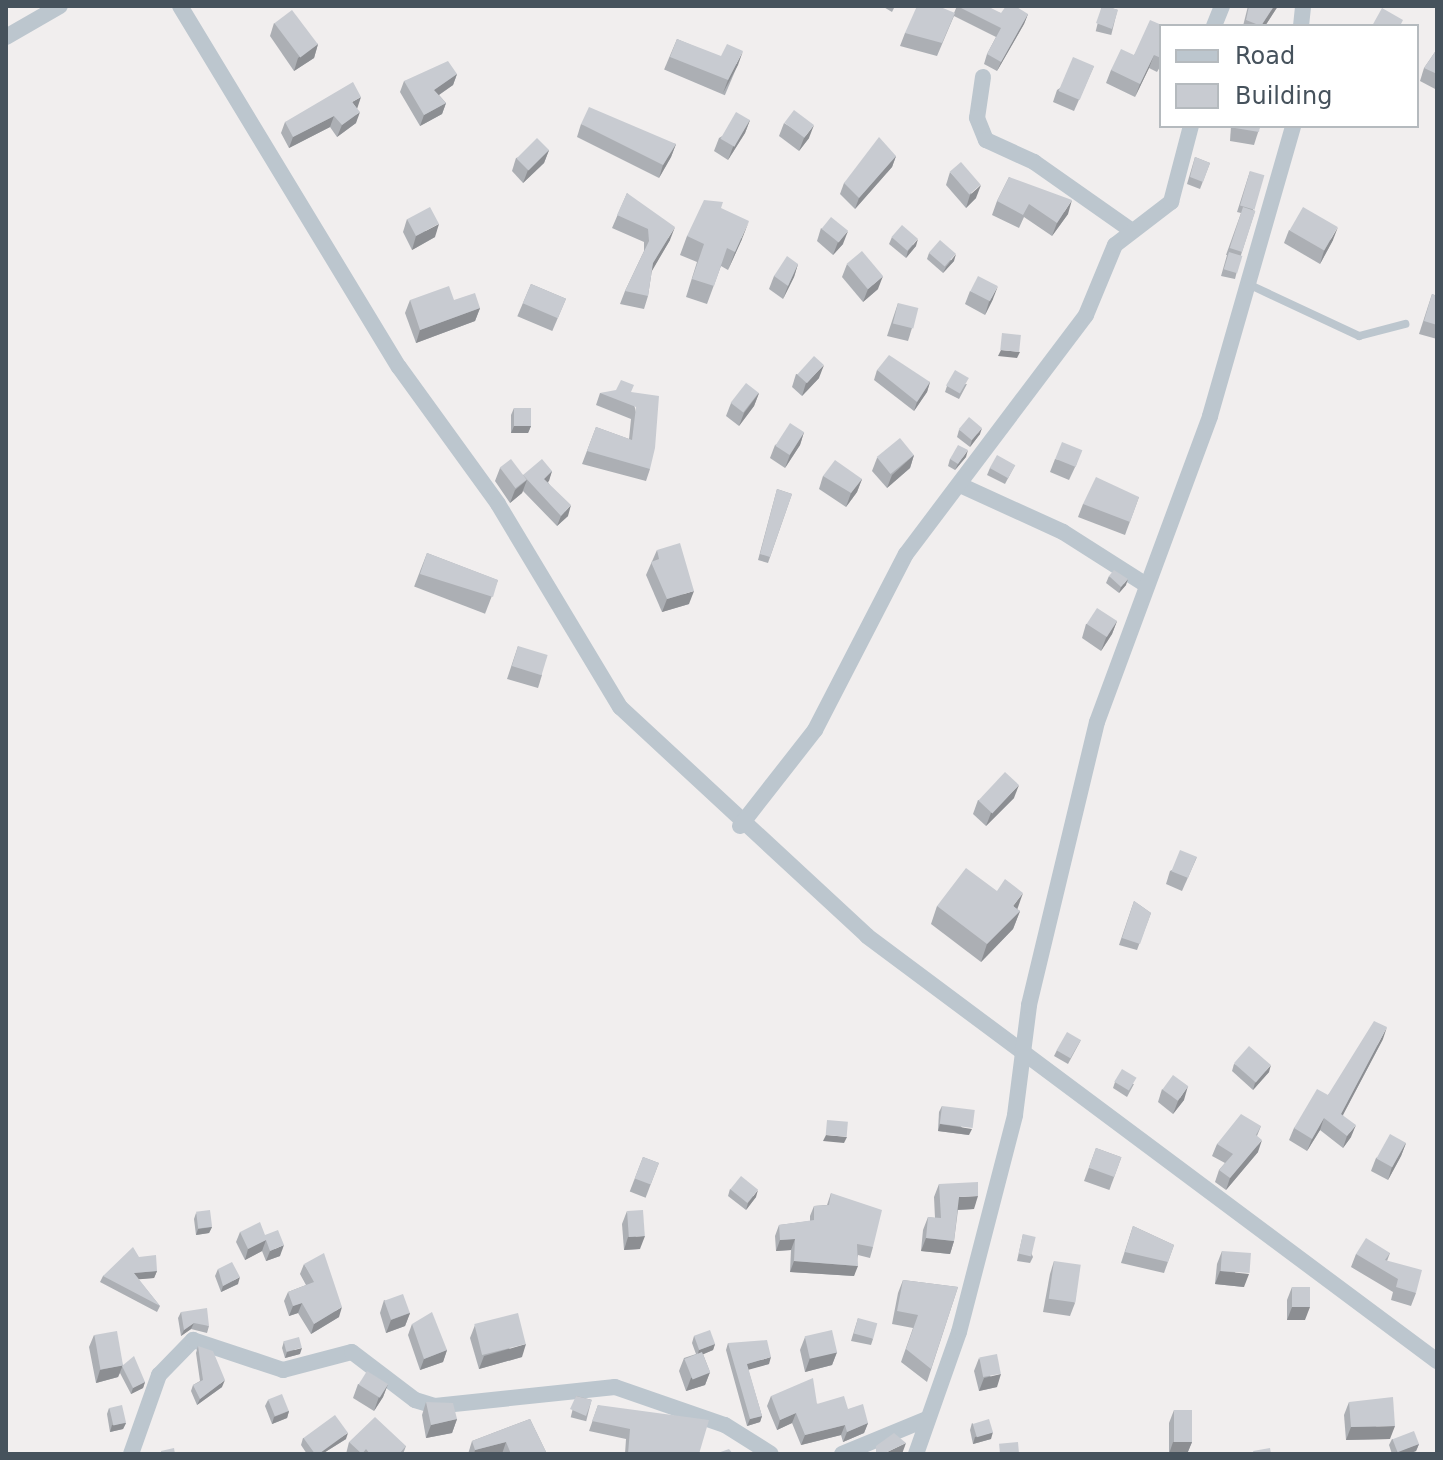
<!DOCTYPE html>
<style>
body{margin:0}
#map{position:relative;width:1443px;height:1460px;overflow:hidden;background:#f1eeee;font-family:"DejaVu Sans",sans-serif}
div>[style]{position:absolute}
[style*='--x']{left:calc(var(--x)*1px);top:calc(var(--y)*1px);width:calc(var(--w)*1px);rotate:calc(var(--a)*1deg)}
.service>*{height:8px;margin:-4px;padding:0 4px;transform-origin:4px;border-radius:4px;background:#bcc6ce}
.minor>*{height:16px;margin:-8px;padding:0 8px;transform-origin:8px;border-radius:8px;background:#bcc6ce}
.wall>*{inset:0;background:#acafb4;transform-origin:0 0}
.shaded-wall>*{inset:0;background:#8c8e92}
.building>*{inset:0;background:#c8cbd1;transform-origin:0 0}
span{translate:-50% -50%;white-space:nowrap;text-align:center;line-height:1.15;-webkit-text-stroke:6px #fff;paint-order:stroke}
.frame{position:absolute;inset:0;border:8px solid #46525c;pointer-events:none}
.legend{position:absolute;left:1159px;top:24px;width:260px;height:104px;box-sizing:border-box;background:#fff;border:2px solid #b5babe;margin:0;padding:10px 14px;list-style:none;font-size:24px;color:#46525c}
.legend li{display:flex;align-items:center;gap:16px;height:40px}
.legend b{width:40px;border:2px solid #b5babe}
</style>
<div id="map">
<div class="service">
<div style="--x:1248;--y:284;--w:123;--a:25.1"></div>
<div style="--x:1359;--y:336;--w:48;--a:-14.6"></div>
</div>
<div class="minor">
<div style="--x:180;--y:6;--w:422;--a:58.8"></div>
<div style="--x:399;--y:367;--w:169;--a:54.1"></div>
<div style="--x:498;--y:504;--w:237;--a:59"></div>
<div style="--x:620;--y:707;--w:337;--a:42.8"></div>
<div style="--x:867;--y:936;--w:711;--a:36.71"></div>
<div style="--x:1214;--y:26;--w:22;--a:-68"></div>
<div style="--x:1301;--y:26;--w:20;--a:-84"></div>
<div style="--x:6;--y:37;--w:62;--a:-29.9"></div>
<div style="--x:983;--y:77;--w:41;--a:98.3"></div>
<div style="--x:977;--y:118;--w:24;--a:68"></div>
<div style="--x:986;--y:140;--w:53;--a:24.6"></div>
<div style="--x:1034;--y:162;--w:120;--a:35.1"></div>
<div style="--x:960;--y:485;--w:113;--a:24.5"></div>
<div style="--x:1063;--y:532;--w:95;--a:32.5"></div>
<div style="--x:740;--y:826;--w:122;--a:-52"></div>
<div style="--x:815;--y:730;--w:198;--a:-62.7"></div>
<div style="--x:906;--y:554;--w:299;--a:-53"></div>
<div style="--x:1086;--y:315;--w:76;--a:-67.5"></div>
<div style="--x:1115;--y:245;--w:71;--a:-37.5"></div>
<div style="--x:1171;--y:202;--w:79;--a:-75.3"></div>
<div style="--x:131;--y:1454;--w:84;--a:-70.5"></div>
<div style="--x:159;--y:1375;--w:49;--a:-45.8"></div>
<div style="--x:193;--y:1340;--w:95;--a:18.4"></div>
<div style="--x:283;--y:1370;--w:71;--a:-14.6"></div>
<div style="--x:352;--y:1352;--w:79;--a:37.3"></div>
<div style="--x:415;--y:1400;--w:21;--a:17"></div>
<div style="--x:435;--y:1406;--w:181;--a:-6"></div>
<div style="--x:615;--y:1387;--w:116;--a:19.1"></div>
<div style="--x:725;--y:1425;--w:54;--a:32.2"></div>
<div style="--x:842;--y:1454;--w:92;--a:-22.4"></div>
<div style="--x:916;--y:1454;--w:129;--a:-70.6"></div>
<div style="--x:959;--y:1332;--w:224;--a:-75.5"></div>
<div style="--x:1015;--y:1115;--w:111;--a:-82.7"></div>
<div style="--x:1029;--y:1005;--w:291;--a:-76.5"></div>
<div style="--x:1097;--y:722;--w:326;--a:-69.7"></div>
<div style="--x:1210;--y:416;--w:302;--a:-74"></div>
</div>
<div class="wall">
<div style="clip-path:polygon(882px 6px,895px 6px,892px 12px)"></div>
<div style="clip-path:polygon(957px 6px,1001px 13px,1028px 14px,1024px 24px,997px 71px,984px 64px,987px 54px,996px 37px,954px 16px,937px 56px,900px 46px,905px 33px,954px 13px)"></div>
<div style="left:1102px;top:6px;width:16px;height:26px;rotate:14deg"></div>
<div style="clip-path:polygon(1248px 6px,1278px 6px,1265px 26px,1243px 26px)"></div>
<div style="clip-path:polygon(274px 23px,318px 44px,314px 58px,294px 71px,270px 36px)"></div>
<div style="clip-path:polygon(1161px 26px,1161px 65px,1157px 72px,1149px 68px,1135px 97px,1106px 83px,1111px 70px,1134px 55px)"></div>
<div style="left:677px;top:39px;width:66px;height:33px;rotate:23deg"></div>
<div style="clip-path:polygon(1437px 49px,1437px 90px,1420px 81px,1424px 68px)"></div>
<div style="clip-path:polygon(1094px 66px,1074px 111px,1053px 102px,1057px 90px)"></div>
<div style="clip-path:polygon(457px 74px,453px 85px,439px 95px,446px 103px,442px 114px,420px 126px,400px 92px,404px 81px)"></div>
<div style="clip-path:polygon(357px 108px,356px 123px,337px 137px,330px 127px,289px 148px,281px 133px,285px 122px)"></div>
<div style="clip-path:polygon(750px 120px,745px 133px,728px 160px,714px 151px,719px 138px)"></div>
<div style="clip-path:polygon(784px 123px,809px 138px,799px 151px,779px 136px)"></div>
<div style="clip-path:polygon(581px 124px,676px 144px,671px 157px,659px 178px,577px 137px)"></div>
<div style="clip-path:polygon(1231px 126px,1260px 126px,1254px 145px,1230px 141px)"></div>
<div style="clip-path:polygon(549px 150px,544px 163px,523px 183px,512px 171px,516px 158px)"></div>
<div style="clip-path:polygon(896px 156px,892px 167px,855px 209px,840px 194px,844px 183px)"></div>
<div style="clip-path:polygon(1195px 157px,1210px 163px,1200px 189px,1187px 184px)"></div>
<div style="clip-path:polygon(1250px 171px,1253px 210px,1255px 211px,1241px 255px,1235px 279px,1221px 276px,1227px 255px,1226px 255px,1241px 213px,1237px 212px)"></div>
<div style="clip-path:polygon(950px 172px,976px 198px,966px 208px,946px 185px)"></div>
<div style="clip-path:polygon(1009px 177px,1068px 214px,1052px 236px,1024px 217px,1019px 228px,992px 215px,997px 201px)"></div>
<div style="clip-path:polygon(627px 193px,670px 240px,652px 270px,648px 296px,644px 309px,620px 304px,625px 291px,644px 251px,644px 242px,612px 228px)"></div>
<div style="clip-path:polygon(721px 209px,742px 239px,728px 270px,721px 266px,707px 304px,686px 297px,697px 262px,680px 255px,687px 236px)"></div>
<div style="clip-path:polygon(407px 219px,435px 237px,412px 250px,403px 232px)"></div>
<div style="clip-path:polygon(821px 228px,843px 244px,833px 255px,817px 241px)"></div>
<div style="clip-path:polygon(1289px 230px,1333px 240px,1320px 264px,1284px 243px)"></div>
<div style="clip-path:polygon(892px 237px,916px 246px,906px 258px,889px 244px)"></div>
<div style="clip-path:polygon(929px 253px,954px 261px,943px 273px,927px 259px)"></div>
<div style="clip-path:polygon(798px 264px,794px 277px,783px 299px,769px 289px,774px 276px)"></div>
<div style="clip-path:polygon(847px 264px,878px 289px,863px 302px,842px 277px)"></div>
<div style="left:531px;top:284px;width:38px;height:35px;rotate:23deg"></div>
<div style="clip-path:polygon(970px 291px,993px 299px,985px 315px,965px 304px)"></div>
<div style="clip-path:polygon(1432px 294px,1437px 296px,1437px 339px,1419px 334px)"></div>
<div style="clip-path:polygon(410px 300px,454px 300px,480px 308px,475px 321px,416px 343px,405px 313px)"></div>
<div style="clip-path:polygon(898px 303px,912px 328px,908px 341px,887px 336px)"></div>
<div style="clip-path:polygon(877px 370px,930px 382px,927px 392px,914px 411px,874px 380px)"></div>
<div style="clip-path:polygon(796px 374px,819px 378px,802px 396px,792px 387px)"></div>
<div style="clip-path:polygon(967px 384px,959px 399px,945px 392px,947px 386px)"></div>
<div style="clip-path:polygon(631px 392px,650px 469px,646px 481px,582px 464px,596px 427px,629px 439px,631px 419px,596px 405px,600px 393px)"></div>
<div style="clip-path:polygon(759px 393px,754px 406px,739px 426px,726px 416px,731px 403px)"></div>
<div style="clip-path:polygon(514px 408px,531px 426px,528px 433px,511px 433px,511px 415px)"></div>
<div style="clip-path:polygon(959px 430px,980px 434px,970px 447px,957px 437px)"></div>
<div style="clip-path:polygon(804px 432px,800px 445px,785px 468px,770px 458px,775px 445px)"></div>
<div style="clip-path:polygon(914px 455px,910px 468px,887px 488px,872px 471px,877px 458px)"></div>
<div style="clip-path:polygon(966px 457px,955px 470px,948px 466px,950px 459px)"></div>
<div style="clip-path:polygon(1055px 459px,1077px 463px,1069px 480px,1050px 472px)"></div>
<div style="clip-path:polygon(1015px 465px,1005px 484px,987px 475px,990px 468px)"></div>
<div style="clip-path:polygon(500px 468px,523px 475px,552px 471px,548px 482px,568px 516px,557px 526px,523px 491px,522px 493px,510px 503px,495px 481px)"></div>
<div style="clip-path:polygon(823px 476px,862px 479px,857px 492px,846px 507px,819px 489px)"></div>
<div style="clip-path:polygon(777px 489px,792px 494px,768px 563px,758px 560px)"></div>
<div style="clip-path:polygon(1139px 497px,1125px 535px,1078px 517px,1083px 504px)"></div>
<div style="clip-path:polygon(657px 550px,689px 604px,662px 612px,646px 575px)"></div>
<div style="left:427px;top:553px;width:76px;height:36px;rotate:21deg"></div>
<div style="clip-path:polygon(1109px 576px,1126px 585px,1119px 593px,1106px 583px)"></div>
<div style="clip-path:polygon(1117px 621px,1112px 634px,1101px 651px,1082px 638px,1086px 624px)"></div>
<div style="clip-path:polygon(518px 646px,542px 675px,538px 688px,507px 679px)"></div>
<div style="clip-path:polygon(1014px 798px,986px 826px,973px 814px,978px 800px)"></div>
<div style="clip-path:polygon(1197px 857px,1182px 891px,1166px 884px,1170px 871px)"></div>
<div style="clip-path:polygon(1134px 901px,1151px 913px,1137px 950px,1119px 945px)"></div>
<div style="clip-path:polygon(937px 906px,1017px 909px,1020px 911px,1013px 929px,981px 962px,931px 924px)"></div>
<div style="clip-path:polygon(1383px 1039px,1343px 1115px,1351px 1137px,1343px 1148px,1320px 1130px,1307px 1151px,1289px 1140px,1294px 1128px,1328px 1095px)"></div>
<div style="clip-path:polygon(1081px 1040px,1068px 1064px,1054px 1056px,1057px 1050px)"></div>
<div style="clip-path:polygon(1234px 1064px,1269px 1072px,1253px 1090px,1232px 1071px)"></div>
<div style="clip-path:polygon(1115px 1082px,1134px 1084px,1127px 1097px,1113px 1088px)"></div>
<div style="clip-path:polygon(1162px 1089px,1184px 1100px,1173px 1114px,1158px 1102px)"></div>
<div style="clip-path:polygon(942px 1106px,969px 1135px,938px 1131px,939px 1112px)"></div>
<div style="clip-path:polygon(1261px 1126px,1257px 1136px,1258px 1152px,1226px 1190px,1215px 1182px,1219px 1170px,1225px 1163px,1212px 1156px,1217px 1144px)"></div>
<div style="clip-path:polygon(1406px 1143px,1401px 1156px,1388px 1180px,1371px 1171px,1376px 1158px)"></div>
<div style="left:1096px;top:1148px;width:27px;height:35px;rotate:20deg"></div>
<div style="left:643px;top:1157px;width:17px;height:37px;rotate:21deg"></div>
<div style="clip-path:polygon(939px 1184px,974px 1209px,958px 1210px,954px 1241px,950px 1254px,921px 1251px,923px 1230px,928px 1217px,935px 1218px,934px 1197px)"></div>
<div style="clip-path:polygon(730px 1189px,756px 1197px,746px 1210px,728px 1196px)"></div>
<div style="clip-path:polygon(831px 1193px,873px 1247px,870px 1258px,858px 1255px,854px 1276px,790px 1272px,791px 1250px,776px 1251px,775px 1236px,779px 1225px,810px 1221px,810px 1216px,814px 1206px,827px 1205px)"></div>
<div style="clip-path:polygon(627px 1211px,640px 1249px,624px 1250px,622px 1224px)"></div>
<div style="clip-path:polygon(196px 1213px,212px 1227px,209px 1233px,196px 1235px,194px 1219px)"></div>
<div style="clip-path:polygon(1133px 1226px,1174px 1245px,1164px 1273px,1121px 1263px)"></div>
<div style="clip-path:polygon(240px 1232px,265px 1235px,280px 1256px,266px 1261px,262px 1251px,245px 1260px,236px 1242px)"></div>
<div style="clip-path:polygon(1023px 1234px,1033px 1257px,1030px 1263px,1017px 1261px)"></div>
<div style="clip-path:polygon(1222px 1251px,1244px 1287px,1215px 1284px,1217px 1264px)"></div>
<div style="clip-path:polygon(1390px 1253px,1387px 1261px,1416px 1293px,1411px 1306px,1391px 1300px,1393px 1292px,1351px 1267px,1356px 1254px)"></div>
<div style="clip-path:polygon(139px 1257px,157px 1271px,154px 1278px,138px 1279px,160px 1306px,157px 1312px,100px 1282px,103px 1276px)"></div>
<div style="clip-path:polygon(1054px 1261px,1075px 1303px,1070px 1316px,1043px 1312px,1050px 1274px)"></div>
<div style="clip-path:polygon(304px 1264px,339px 1317px,311px 1334px,298px 1313px,289px 1316px,284px 1301px,288px 1292px,306px 1285px,300px 1274px)"></div>
<div style="clip-path:polygon(218px 1269px,238px 1284px,221px 1292px,215px 1276px)"></div>
<div style="clip-path:polygon(903px 1280px,958px 1287px,927px 1382px,901px 1362px,913px 1328px,892px 1324px,898px 1293px)"></div>
<div style="clip-path:polygon(1292px 1287px,1305px 1320px,1287px 1320px,1287px 1300px)"></div>
<div style="clip-path:polygon(384px 1300px,410px 1313px,405px 1326px,386px 1333px,380px 1313px)"></div>
<div style="clip-path:polygon(181px 1312px,209px 1326px,207px 1333px,191px 1329px,181px 1336px,178px 1318px)"></div>
<div style="clip-path:polygon(858px 1318px,873px 1339px,871px 1345px,851px 1341px)"></div>
<div style="clip-path:polygon(412px 1324px,447px 1350px,443px 1362px,420px 1370px,408px 1335px)"></div>
<div style="clip-path:polygon(475px 1325px,522px 1357px,479px 1369px,470px 1338px)"></div>
<div style="clip-path:polygon(94px 1335px,123px 1365px,145px 1382px,143px 1388px,131px 1394px,120px 1373px,118px 1377px,96px 1383px,89px 1347px)"></div>
<div style="clip-path:polygon(694px 1336px,715px 1344px,713px 1350px,703px 1354px,710px 1372px,705px 1385px,686px 1391px,679px 1371px,684px 1358px,696px 1354px,692px 1343px)"></div>
<div style="clip-path:polygon(805px 1337px,837px 1352px,832px 1365px,805px 1372px,800px 1350px)"></div>
<div style="clip-path:polygon(284px 1341px,300px 1354px,285px 1358px,282px 1348px)"></div>
<div style="clip-path:polygon(728px 1343px,769px 1364px,748px 1369px,762px 1416px,760px 1422px,747px 1426px,726px 1350px)"></div>
<div style="clip-path:polygon(198px 1346px,222px 1387px,197px 1405px,191px 1391px,193px 1385px,200px 1381px,196px 1353px)"></div>
<div style="clip-path:polygon(979px 1358px,997px 1387px,979px 1391px,974px 1371px)"></div>
<div style="clip-path:polygon(358px 1384px,388px 1384px,383px 1397px,374px 1411px,353px 1398px)"></div>
<div style="left:576px;top:1396px;width:16px;height:22px;rotate:14deg"></div>
<div style="clip-path:polygon(771px 1396px,848px 1409px,868px 1423px,864px 1433px,843px 1442px,841px 1435px,801px 1445px,792px 1423px,777px 1430px,767px 1406px)"></div>
<div style="clip-path:polygon(268px 1400px,289px 1411px,287px 1418px,272px 1424px,265px 1406px)"></div>
<div style="clip-path:polygon(426px 1402px,457px 1419px,452px 1433px,426px 1438px,422px 1415px)"></div>
<div style="clip-path:polygon(1349px 1402px,1390px 1439px,1346px 1440px,1344px 1415px)"></div>
<div style="clip-path:polygon(598px 1405px,699px 1454px,625px 1454px,626px 1439px,589px 1431px)"></div>
<div style="clip-path:polygon(109px 1408px,126px 1423px,123px 1429px,110px 1432px,107px 1414px)"></div>
<div style="clip-path:polygon(1174px 1410px,1192px 1442px,1187px 1454px,1169px 1454px,1169px 1423px)"></div>
<div style="clip-path:polygon(530px 1419px,547px 1454px,468px 1454px,472px 1441px)"></div>
<div style="clip-path:polygon(972px 1423px,991px 1439px,973px 1444px,970px 1430px)"></div>
<div style="clip-path:polygon(303px 1438px,346px 1439px,322px 1454px,307px 1454px,301px 1445px)"></div>
<div style="clip-path:polygon(1392px 1439px,1419px 1444px,1416px 1451px,1408px 1454px,1392px 1454px,1389px 1445px)"></div>
<div style="clip-path:polygon(349px 1442px,406px 1446px,403px 1454px,346px 1454px)"></div>
</div>
<div class="shaded-wall">
<div style="clip-path:polygon(1274px 6px,1278px 6px,1265px 26px,1261px 26px)"></div>
<div style="clip-path:polygon(1028px 14px,1024px 24px,997px 71px,1001px 62px)"></div>
<div style="clip-path:polygon(318px 44px,314px 58px,294px 71px,298px 58px)"></div>
<div style="clip-path:polygon(743px 51px,738px 65px,723px 93px,728px 80px)"></div>
<div style="clip-path:polygon(1154px 55px,1149px 68px,1135px 97px,1140px 84px)"></div>
<div style="clip-path:polygon(457px 74px,453px 85px,430px 101px,434px 90px)"></div>
<div style="clip-path:polygon(361px 97px,357px 109px,352px 102px)"></div>
<div style="clip-path:polygon(446px 103px,442px 114px,420px 126px,424px 115px)"></div>
<div style="clip-path:polygon(360px 112px,356px 123px,337px 137px,342px 125px)"></div>
<div style="clip-path:polygon(334px 116px,330px 127px,289px 148px,293px 137px)"></div>
<div style="clip-path:polygon(750px 120px,745px 133px,728px 160px,733px 147px)"></div>
<div style="clip-path:polygon(814px 125px,809px 138px,799px 151px,804px 138px)"></div>
<div style="clip-path:polygon(676px 144px,671px 157px,659px 178px,663px 165px)"></div>
<div style="clip-path:polygon(549px 150px,544px 163px,523px 183px,528px 170px)"></div>
<div style="clip-path:polygon(896px 156px,892px 167px,855px 209px,859px 198px)"></div>
<div style="clip-path:polygon(981px 185px,976px 198px,966px 208px,970px 195px)"></div>
<div style="clip-path:polygon(1072px 200px,1068px 214px,1052px 236px,1057px 223px)"></div>
<div style="clip-path:polygon(749px 221px,742px 239px,728px 270px,735px 252px)"></div>
<div style="clip-path:polygon(439px 224px,435px 237px,412px 250px,416px 236px)"></div>
<div style="clip-path:polygon(675px 227px,670px 240px,649px 276px,653px 263px)"></div>
<div style="clip-path:polygon(1338px 227px,1333px 240px,1320px 264px,1324px 251px)"></div>
<div style="clip-path:polygon(848px 231px,843px 244px,833px 255px,838px 242px)"></div>
<div style="clip-path:polygon(918px 239px,916px 246px,906px 258px,908px 251px)"></div>
<div style="clip-path:polygon(956px 254px,954px 261px,943px 273px,946px 267px)"></div>
<div style="clip-path:polygon(798px 264px,794px 277px,783px 299px,788px 286px)"></div>
<div style="clip-path:polygon(883px 276px,878px 289px,863px 302px,868px 289px)"></div>
<div style="clip-path:polygon(998px 286px,993px 299px,985px 315px,989px 302px)"></div>
<div style="clip-path:polygon(480px 308px,475px 321px,416px 343px,420px 330px)"></div>
<div style="clip-path:polygon(1001px 350px,1020px 352px,1017px 358px,998px 356px)"></div>
<div style="clip-path:polygon(824px 365px,819px 378px,802px 396px,806px 383px)"></div>
<div style="clip-path:polygon(930px 382px,927px 392px,914px 411px,917px 402px)"></div>
<div style="clip-path:polygon(759px 393px,754px 406px,739px 426px,744px 413px)"></div>
<div style="clip-path:polygon(514px 426px,531px 426px,528px 433px,511px 433px)"></div>
<div style="clip-path:polygon(982px 428px,980px 434px,970px 447px,972px 440px)"></div>
<div style="clip-path:polygon(804px 432px,800px 445px,785px 468px,790px 455px)"></div>
<div style="clip-path:polygon(968px 450px,966px 457px,955px 470px,958px 464px)"></div>
<div style="clip-path:polygon(914px 455px,910px 468px,887px 488px,892px 475px)"></div>
<div style="clip-path:polygon(552px 471px,549px 481px,540px 489px,544px 479px)"></div>
<div style="clip-path:polygon(862px 479px,857px 492px,846px 507px,851px 493px)"></div>
<div style="clip-path:polygon(527px 480px,522px 493px,510px 503px,515px 490px)"></div>
<div style="clip-path:polygon(571px 505px,568px 516px,557px 526px,561px 516px)"></div>
<div style="clip-path:polygon(1128px 579px,1126px 585px,1119px 593px,1121px 587px)"></div>
<div style="clip-path:polygon(694px 591px,689px 604px,662px 612px,667px 599px)"></div>
<div style="clip-path:polygon(1117px 621px,1112px 634px,1101px 651px,1106px 638px)"></div>
<div style="clip-path:polygon(1019px 785px,1014px 798px,986px 826px,991px 813px)"></div>
<div style="clip-path:polygon(1023px 893px,1017px 910px,1013px 906px)"></div>
<div style="clip-path:polygon(1020px 911px,1013px 929px,981px 962px,987px 944px)"></div>
<div style="clip-path:polygon(1387px 1027px,1383px 1039px,1337px 1126px,1341px 1114px)"></div>
<div style="clip-path:polygon(1271px 1065px,1269px 1072px,1253px 1090px,1255px 1083px)"></div>
<div style="clip-path:polygon(1188px 1086px,1184px 1100px,1173px 1114px,1178px 1101px)"></div>
<div style="clip-path:polygon(1324px 1118px,1320px 1130px,1307px 1151px,1312px 1139px)"></div>
<div style="clip-path:polygon(940px 1124px,972px 1129px,969px 1135px,938px 1131px)"></div>
<div style="clip-path:polygon(1356px 1125px,1351px 1137px,1343px 1148px,1347px 1136px)"></div>
<div style="clip-path:polygon(826px 1135px,847px 1137px,844px 1143px,823px 1141px)"></div>
<div style="clip-path:polygon(1262px 1140px,1258px 1152px,1226px 1190px,1230px 1178px)"></div>
<div style="clip-path:polygon(1406px 1143px,1401px 1156px,1388px 1180px,1392px 1167px)"></div>
<div style="clip-path:polygon(758px 1190px,756px 1197px,746px 1210px,748px 1203px)"></div>
<div style="clip-path:polygon(978px 1196px,974px 1209px,955px 1210px,959px 1197px)"></div>
<div style="clip-path:polygon(212px 1227px,209px 1233px,196px 1235px,198px 1229px)"></div>
<div style="clip-path:polygon(645px 1236px,640px 1249px,624px 1250px,628px 1237px)"></div>
<div style="clip-path:polygon(926px 1238px,954px 1241px,950px 1254px,921px 1251px)"></div>
<div style="clip-path:polygon(795px 1239px,791px 1250px,776px 1251px,780px 1240px)"></div>
<div style="clip-path:polygon(266px 1240px,262px 1251px,245px 1260px,248px 1249px)"></div>
<div style="clip-path:polygon(284px 1245px,280px 1256px,266px 1261px,270px 1251px)"></div>
<div style="clip-path:polygon(794px 1261px,858px 1266px,854px 1276px,790px 1272px)"></div>
<div style="clip-path:polygon(157px 1271px,154px 1278px,131px 1280px,134px 1273px)"></div>
<div style="clip-path:polygon(1220px 1271px,1249px 1274px,1244px 1287px,1215px 1284px)"></div>
<div style="clip-path:polygon(240px 1277px,238px 1284px,221px 1292px,223px 1286px)"></div>
<div style="clip-path:polygon(302px 1303px,298px 1313px,289px 1316px,293px 1306px)"></div>
<div style="clip-path:polygon(342px 1307px,339px 1317px,311px 1334px,314px 1324px)"></div>
<div style="clip-path:polygon(1292px 1307px,1310px 1307px,1305px 1320px,1287px 1320px)"></div>
<div style="clip-path:polygon(410px 1313px,405px 1326px,386px 1333px,391px 1320px)"></div>
<div style="clip-path:polygon(194px 1323px,191px 1329px,181px 1336px,184px 1330px)"></div>
<div style="clip-path:polygon(526px 1344px,522px 1357px,479px 1369px,484px 1356px)"></div>
<div style="clip-path:polygon(715px 1344px,713px 1350px,697px 1357px,699px 1350px)"></div>
<div style="clip-path:polygon(302px 1348px,300px 1354px,285px 1358px,287px 1352px)"></div>
<div style="clip-path:polygon(447px 1350px,443px 1362px,420px 1370px,424px 1359px)"></div>
<div style="clip-path:polygon(837px 1352px,832px 1365px,805px 1372px,810px 1358px)"></div>
<div style="clip-path:polygon(771px 1357px,769px 1364px,744px 1371px,747px 1364px)"></div>
<div style="clip-path:polygon(123px 1365px,118px 1377px,96px 1383px,100px 1370px)"></div>
<div style="clip-path:polygon(710px 1372px,705px 1385px,686px 1391px,691px 1378px)"></div>
<div style="clip-path:polygon(1001px 1374px,997px 1387px,979px 1391px,984px 1378px)"></div>
<div style="clip-path:polygon(225px 1380px,222px 1387px,197px 1405px,200px 1399px)"></div>
<div style="clip-path:polygon(145px 1382px,143px 1388px,131px 1394px,133px 1388px)"></div>
<div style="clip-path:polygon(388px 1384px,383px 1397px,374px 1411px,379px 1397px)"></div>
<div style="clip-path:polygon(289px 1411px,287px 1418px,272px 1424px,274px 1417px)"></div>
<div style="clip-path:polygon(796px 1413px,792px 1423px,777px 1430px,780px 1420px)"></div>
<div style="clip-path:polygon(762px 1416px,760px 1422px,747px 1426px,750px 1419px)"></div>
<div style="clip-path:polygon(457px 1419px,452px 1433px,426px 1438px,431px 1425px)"></div>
<div style="clip-path:polygon(126px 1423px,123px 1429px,110px 1432px,112px 1425px)"></div>
<div style="clip-path:polygon(868px 1423px,864px 1433px,843px 1442px,847px 1432px)"></div>
<div style="clip-path:polygon(845px 1425px,841px 1435px,801px 1445px,805px 1435px)"></div>
<div style="clip-path:polygon(1395px 1426px,1390px 1439px,1346px 1440px,1351px 1427px)"></div>
<div style="clip-path:polygon(993px 1432px,991px 1439px,973px 1444px,975px 1437px)"></div>
<div style="clip-path:polygon(348px 1433px,346px 1439px,322px 1454px,314px 1454px)"></div>
<div style="clip-path:polygon(506px 1442px,502px 1454px,474px 1454px,475px 1450px)"></div>
<div style="clip-path:polygon(1173px 1442px,1192px 1442px,1187px 1454px,1169px 1454px)"></div>
<div style="clip-path:polygon(906px 1443px,902px 1454px,883px 1454px)"></div>
<div style="clip-path:polygon(1419px 1444px,1416px 1451px,1408px 1454px,1396px 1454px,1396px 1452px)"></div>
</div>
<div class="building">
<div style="clip-path:polygon(917px 6px,938px 6px,955px 13px,942px 43px,905px 33px)"></div>
<div style="clip-path:polygon(957px 6px,987px 6px,1001px 13px,1006px 6px,1015px 6px,1028px 14px,1001px 62px,987px 54px,1001px 28px)"></div>
<div style="clip-path:polygon(1102px 6px,1107px 6px,1118px 10px,1112px 29px,1096px 23px)"></div>
<div style="clip-path:polygon(1249px 6px,1274px 6px,1261px 26px,1246px 20px)"></div>
<div style="clip-path:polygon(1382px 8px,1403px 20px,1400px 26px,1372px 26px)"></div>
<div style="left:292px;top:10px;width:43px;height:22px;rotate:53deg"></div>
<div style="clip-path:polygon(1150px 20px,1164px 26px,1161px 26px,1161px 58px,1154px 55px,1140px 84px,1111px 70px,1121px 49px,1134px 55px)"></div>
<div style="clip-path:polygon(677px 39px,721px 56px,727px 44px,743px 51px,728px 80px,670px 57px)"></div>
<div style="clip-path:polygon(1437px 49px,1437px 74px,1424px 68px)"></div>
<div style="left:1073px;top:57px;width:23px;height:37px;rotate:23deg"></div>
<div style="clip-path:polygon(448px 61px,457px 74px,434px 90px,446px 103px,424px 115px,404px 81px)"></div>
<div style="clip-path:polygon(353px 82px,361px 97px,352px 102px,360px 112px,342px 125px,334px 116px,293px 137px,285px 122px)"></div>
<div style="clip-path:polygon(589px 107px,676px 144px,663px 165px,581px 124px)"></div>
<div style="left:794px;top:110px;width:25px;height:16px;rotate:37deg"></div>
<div style="left:736px;top:112px;width:16px;height:31px;rotate:30deg"></div>
<div style="clip-path:polygon(1235px 126px,1260px 126px,1259px 132px,1235px 128px)"></div>
<div style="clip-path:polygon(879px 137px,896px 156px,859px 198px,844px 183px)"></div>
<div style="left:537px;top:138px;width:17px;height:29px;rotate:45deg"></div>
<div style="clip-path:polygon(1195px 157px,1210px 163px,1203px 182px,1190px 177px)"></div>
<div style="left:961px;top:162px;width:30px;height:15px;rotate:49deg"></div>
<div style="left:1250px;top:171px;width:15px;height:36px;rotate:16deg"></div>
<div style="clip-path:polygon(1009px 177px,1072px 200px,1057px 223px,1029px 204px,1023px 215px,997px 201px)"></div>
<div style="clip-path:polygon(627px 193px,675px 227px,653px 263px,648px 296px,625px 291px,649px 241px,648px 229px,617px 215px)"></div>
<div style="clip-path:polygon(704px 200px,723px 202px,721px 208px,749px 221px,735px 252px,727px 248px,714px 286px,692px 279px,704px 244px,687px 236px)"></div>
<div style="left:430px;top:207px;width:19px;height:26px;rotate:62deg"></div>
<div style="left:1243px;top:207px;width:13px;height:43px;rotate:18deg"></div>
<div style="left:1303px;top:207px;width:40px;height:27px;rotate:30deg"></div>
<div style="left:831px;top:217px;width:22px;height:15px;rotate:39deg"></div>
<div style="left:902px;top:225px;width:21px;height:16px;rotate:41deg"></div>
<div style="left:940px;top:240px;width:21px;height:17px;rotate:41deg"></div>
<div style="left:862px;top:251px;width:33px;height:20px;rotate:50deg"></div>
<div style="left:1229px;top:252px;width:14px;height:18px;rotate:17deg"></div>
<div style="clip-path:polygon(787px 256px,798px 264px,788px 286px,774px 276px)"></div>
<div style="left:978px;top:276px;width:22px;height:17px;rotate:27deg"></div>
<div style="left:531px;top:284px;width:38px;height:21px;rotate:23deg"></div>
<div style="clip-path:polygon(449px 286px,454px 300px,475px 293px,480px 308px,420px 330px,410px 300px)"></div>
<div style="clip-path:polygon(1432px 294px,1437px 296px,1437px 325px,1424px 321px)"></div>
<div style="left:898px;top:303px;width:21px;height:21px;rotate:14deg"></div>
<div style="left:1002px;top:333px;width:19px;height:17px;rotate:6deg"></div>
<div style="clip-path:polygon(889px 355px,930px 382px,917px 402px,877px 370px)"></div>
<div style="left:814px;top:356px;width:13px;height:25px;rotate:42deg"></div>
<div style="left:955px;top:370px;width:16px;height:18px;rotate:30deg"></div>
<div style="clip-path:polygon(621px 380px,634px 385px,631px 392px,659px 396px,655px 448px,650px 469px,587px 451px,596px 427px,632px 440px,636px 407px,600px 393px,616px 390px)"></div>
<div style="left:746px;top:383px;width:16px;height:25px;rotate:38deg"></div>
<div style="left:514px;top:408px;width:17px;height:18px"></div>
<div style="left:969px;top:417px;width:17px;height:16px;rotate:40deg"></div>
<div style="left:790px;top:423px;width:17px;height:27px;rotate:33deg"></div>
<div style="left:900px;top:438px;width:22px;height:30px;rotate:51deg"></div>
<div style="left:1062px;top:442px;width:22px;height:18px;rotate:22deg"></div>
<div style="clip-path:polygon(958px 445px,968px 450px,958px 464px,950px 459px)"></div>
<div style="left:997px;top:455px;width:21px;height:15px;rotate:29deg"></div>
<div style="left:511px;top:459px;width:26px;height:14px;rotate:53deg"></div>
<div style="clip-path:polygon(542px 459px,552px 471px,544px 479px,571px 505px,561px 516px,523px 475px)"></div>
<div style="clip-path:polygon(835px 460px,862px 479px,851px 493px,823px 476px)"></div>
<div style="clip-path:polygon(1096px 477px,1139px 497px,1130px 522px,1083px 504px)"></div>
<div style="clip-path:polygon(777px 489px,792px 494px,770px 557px,760px 554px)"></div>
<div style="clip-path:polygon(680px 543px,694px 591px,667px 599px,651px 562px,659px 559px,657px 550px)"></div>
<div style="clip-path:polygon(427px 553px,498px 580px,493px 597px,420px 574px)"></div>
<div style="clip-path:polygon(1114px 570px,1128px 579px,1121px 587px,1109px 576px)"></div>
<div style="left:1097px;top:608px;width:24px;height:19px;rotate:33deg"></div>
<div style="left:518px;top:646px;width:31px;height:21px;rotate:17deg"></div>
<div style="left:1005px;top:772px;width:19px;height:39px;rotate:43deg"></div>
<div style="left:1180px;top:850px;width:18px;height:23px;rotate:22deg"></div>
<div style="clip-path:polygon(966px 868px,997px 891px,1005px 879px,1023px 893px,1013px 906px,1020px 911px,987px 944px,937px 906px)"></div>
<div style="clip-path:polygon(1134px 901px,1151px 913px,1140px 944px,1122px 938px)"></div>
<div style="clip-path:polygon(1374px 1021px,1387px 1027px,1341px 1114px,1356px 1125px,1347px 1136px,1324px 1118px,1312px 1139px,1294px 1128px,1317px 1089px,1328px 1095px)"></div>
<div style="left:1067px;top:1032px;width:16px;height:21px;rotate:30deg"></div>
<div style="left:1249px;top:1046px;width:29px;height:23px;rotate:41deg"></div>
<div style="left:1122px;top:1069px;width:17px;height:15px;rotate:31deg"></div>
<div style="left:1173px;top:1075px;width:19px;height:18px;rotate:36deg"></div>
<div style="left:942px;top:1106px;width:33px;height:18px;rotate:7deg"></div>
<div style="clip-path:polygon(1241px 1114px,1261px 1126px,1256px 1135px,1262px 1140px,1230px 1178px,1219px 1170px,1233px 1154px,1217px 1144px)"></div>
<div style="left:827px;top:1120px;width:21px;height:15px;rotate:5deg"></div>
<div style="left:1390px;top:1134px;width:18px;height:28px;rotate:29deg"></div>
<div style="left:1096px;top:1148px;width:27px;height:21px;rotate:20deg"></div>
<div style="left:643px;top:1157px;width:17px;height:23px;rotate:21deg"></div>
<div style="left:741px;top:1176px;width:22px;height:17px;rotate:39deg"></div>
<div style="clip-path:polygon(978px 1182px,978px 1196px,959px 1197px,954px 1241px,926px 1238px,928px 1217px,941px 1218px,939px 1184px)"></div>
<div style="clip-path:polygon(831px 1193px,882px 1210px,873px 1247px,857px 1244px,858px 1266px,794px 1261px,795px 1239px,780px 1240px,779px 1225px,814px 1220px,814px 1206px,829px 1205px)"></div>
<div style="left:210px;top:1210px;width:17px;height:14px;rotate:83deg"></div>
<div style="left:643px;top:1210px;width:26px;height:16px;rotate:86deg"></div>
<div style="clip-path:polygon(260px 1222px,265px 1235px,278px 1230px,284px 1245px,270px 1251px,266px 1240px,248px 1249px,240px 1232px)"></div>
<div style="clip-path:polygon(1133px 1226px,1174px 1245px,1168px 1262px,1125px 1252px)"></div>
<div style="left:1023px;top:1234px;width:13px;height:20px;rotate:13deg"></div>
<div style="clip-path:polygon(1366px 1238px,1390px 1253px,1385px 1260px,1422px 1270px,1416px 1293px,1396px 1287px,1398px 1279px,1356px 1254px)"></div>
<div style="clip-path:polygon(133px 1247px,139px 1257px,156px 1255px,157px 1271px,134px 1273px,160px 1306px,103px 1276px)"></div>
<div style="left:1222px;top:1251px;width:29px;height:20px;rotate:4deg"></div>
<div style="clip-path:polygon(324px 1253px,342px 1307px,314px 1324px,302px 1303px,293px 1306px,288px 1292px,314px 1282px,304px 1264px)"></div>
<div style="left:1054px;top:1261px;width:27px;height:38px;rotate:8deg"></div>
<div style="clip-path:polygon(232px 1262px,240px 1277px,223px 1286px,218px 1269px)"></div>
<div style="clip-path:polygon(903px 1280px,958px 1287px,931px 1369px,906px 1349px,918px 1315px,897px 1311px)"></div>
<div style="left:1292px;top:1287px;width:18px;height:20px"></div>
<div style="left:403px;top:1294px;width:20px;height:20px;rotate:70deg"></div>
<div style="clip-path:polygon(207px 1308px,209px 1326px,194px 1323px,184px 1330px,181px 1312px)"></div>
<div style="clip-path:polygon(432px 1312px,447px 1350px,424px 1359px,412px 1324px)"></div>
<div style="left:518px;top:1313px;width:32px;height:45px;rotate:76deg"></div>
<div style="left:858px;top:1318px;width:20px;height:16px;rotate:15deg"></div>
<div style="left:710px;top:1330px;width:15px;height:17px;rotate:70deg"></div>
<div style="left:832px;top:1330px;width:23px;height:28px;rotate:77deg"></div>
<div style="left:117px;top:1331px;width:35px;height:23px;rotate:80deg"></div>
<div style="left:299px;top:1337px;width:11px;height:16px;rotate:75deg"></div>
<div style="clip-path:polygon(767px 1340px,771px 1357px,747px 1364px,762px 1416px,750px 1419px,728px 1343px)"></div>
<div style="clip-path:polygon(198px 1346px,213px 1351px,225px 1380px,200px 1399px,193px 1385px,203px 1380px)"></div>
<div style="left:702px;top:1352px;width:22px;height:19px;rotate:68deg"></div>
<div style="left:997px;top:1354px;width:20px;height:18px;rotate:79deg"></div>
<div style="clip-path:polygon(134px 1356px,145px 1382px,133px 1388px,122px 1366px)"></div>
<div style="left:367px;top:1371px;width:25px;height:16px;rotate:32deg"></div>
<div style="clip-path:polygon(813px 1378px,817px 1404px,844px 1396px,848px 1409px,863px 1404px,868px 1423px,847px 1432px,845px 1425px,805px 1435px,796px 1413px,780px 1420px,771px 1396px)"></div>
<div style="left:282px;top:1394px;width:18px;height:15px;rotate:68deg"></div>
<div style="clip-path:polygon(576px 1396px,592px 1400px,586px 1416px,570px 1409px)"></div>
<div style="clip-path:polygon(1393px 1397px,1395px 1426px,1351px 1427px,1349px 1402px)"></div>
<div style="clip-path:polygon(426px 1402px,453px 1403px,457px 1419px,431px 1425px)"></div>
<div style="left:122px;top:1405px;width:18px;height:13px;rotate:77deg"></div>
<div style="clip-path:polygon(598px 1405px,709px 1420px,699px 1454px,628px 1454px,630px 1429px,592px 1421px)"></div>
<div style="left:1174px;top:1410px;width:18px;height:32px"></div>
<div style="left:335px;top:1415px;width:22px;height:39px;rotate:54deg"></div>
<div style="clip-path:polygon(375px 1417px,406px 1446px,399px 1454px,370px 1454px,366px 1449px,362px 1454px,349px 1442px)"></div>
<div style="clip-path:polygon(530px 1419px,547px 1454px,511px 1454px,506px 1442px,475px 1450px,472px 1441px)"></div>
<div style="left:989px;top:1419px;width:14px;height:17px;rotate:73deg"></div>
<div style="left:1414px;top:1431px;width:14px;height:23px;rotate:69deg"></div>
<div style="clip-path:polygon(894px 1433px,906px 1443px,883px 1454px,876px 1454px,876px 1446px)"></div>
<div style="left:1018px;top:1442px;width:12px;height:19px;rotate:85deg"></div>
<div style="clip-path:polygon(174px 1448px,175px 1454px,161px 1454px,161px 1451px)"></div>
<div style="clip-path:polygon(1270px 1448px,1271px 1454px,1254px 1454px,1253px 1451px)"></div>
<div style="clip-path:polygon(729px 1449px,733px 1454px,715px 1454px)"></div>
</div>
<div class="frame"></div>
<ul class="legend">
<li><b style="height:10px;background:#bcc6ce"></b>Road</li>
<li><b style="height:22px;background:#c8cbd1"></b>Building</li>
</ul>
</div>
